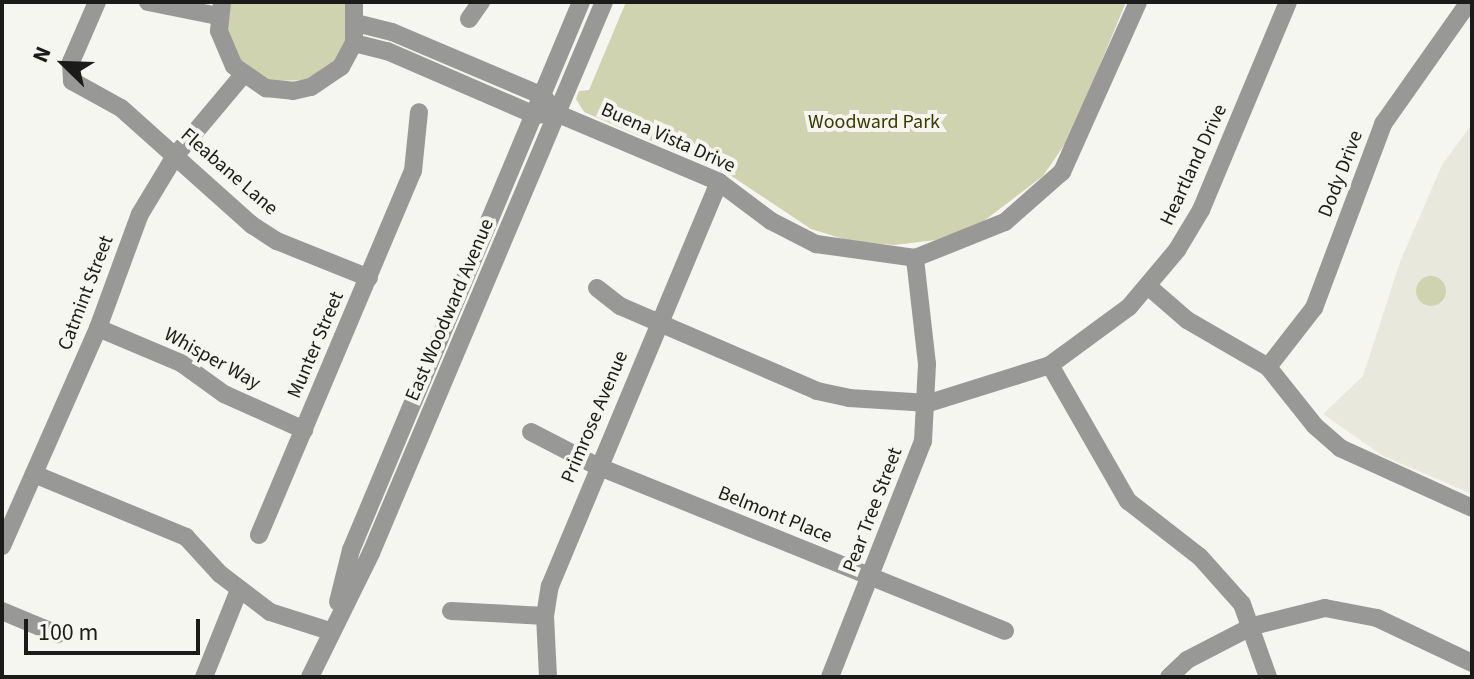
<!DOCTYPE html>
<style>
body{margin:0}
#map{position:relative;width:1474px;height:679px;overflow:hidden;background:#f6f6f0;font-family:"Source Sans 3",sans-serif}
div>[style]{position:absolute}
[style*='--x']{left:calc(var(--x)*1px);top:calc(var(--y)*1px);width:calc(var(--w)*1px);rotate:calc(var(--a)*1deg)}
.built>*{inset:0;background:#e8e9dc}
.green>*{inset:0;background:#d0d3af}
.round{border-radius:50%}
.minor>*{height:18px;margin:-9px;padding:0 9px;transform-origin:9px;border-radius:9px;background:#989996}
span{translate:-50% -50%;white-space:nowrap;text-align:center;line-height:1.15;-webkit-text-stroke:8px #f6f6f0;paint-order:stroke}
.park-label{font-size:20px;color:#393b00}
.street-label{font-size:20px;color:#1b1b19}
.frame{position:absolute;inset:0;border:4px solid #1b1b19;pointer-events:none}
.north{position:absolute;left:24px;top:24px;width:80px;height:80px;-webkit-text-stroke:6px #f6f6f0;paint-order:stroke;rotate:293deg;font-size:22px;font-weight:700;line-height:32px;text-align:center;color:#1b1b19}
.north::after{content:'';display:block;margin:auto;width:28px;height:36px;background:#1b1b19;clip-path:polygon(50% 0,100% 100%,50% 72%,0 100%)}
.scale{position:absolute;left:24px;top:619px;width:176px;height:36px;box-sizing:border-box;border:4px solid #1b1b19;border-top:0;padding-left:10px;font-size:24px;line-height:28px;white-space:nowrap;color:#1b1b19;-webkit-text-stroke:6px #f6f6f0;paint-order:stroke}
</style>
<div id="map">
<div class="built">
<div style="clip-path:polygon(1472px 124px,1472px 494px,1383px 456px,1323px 414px,1363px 376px,1400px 262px,1442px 165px)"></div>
</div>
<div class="green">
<div style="clip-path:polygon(228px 2px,348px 2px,349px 36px,338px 59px,310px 80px,270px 81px,244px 66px,228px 42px)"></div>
<div style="clip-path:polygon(626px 2px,1126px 2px,1071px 135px,1043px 176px,980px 224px,936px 240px,894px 245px,850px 241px,811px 229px,730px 175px,584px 112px,576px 99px,579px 91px,589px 90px)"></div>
<div class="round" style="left:1416px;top:276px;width:30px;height:30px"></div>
</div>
<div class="minor">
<div style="--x:97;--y:2;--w:65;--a:113.4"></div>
<div style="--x:71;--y:62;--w:19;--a:87"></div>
<div style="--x:72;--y:81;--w:56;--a:28.9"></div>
<div style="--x:121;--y:108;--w:176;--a:41.8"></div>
<div style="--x:252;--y:225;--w:30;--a:33"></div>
<div style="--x:277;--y:241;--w:99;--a:21.9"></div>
<div style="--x:148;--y:2;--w:71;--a:11.3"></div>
<div style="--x:222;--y:2;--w:29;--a:96"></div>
<div style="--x:219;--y:31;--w:38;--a:67"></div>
<div style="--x:234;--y:66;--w:39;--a:35"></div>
<div style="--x:266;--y:88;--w:27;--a:6"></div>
<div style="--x:293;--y:91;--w:18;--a:-13"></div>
<div style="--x:311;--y:87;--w:36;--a:-34"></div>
<div style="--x:341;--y:67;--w:27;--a:-62"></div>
<div style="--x:354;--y:43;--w:41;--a:-90"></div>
<div style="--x:469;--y:19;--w:21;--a:-55"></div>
<div style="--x:356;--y:23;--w:37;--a:14"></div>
<div style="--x:392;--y:32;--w:164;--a:23"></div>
<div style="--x:543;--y:96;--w:21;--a:53"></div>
<div style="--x:556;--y:113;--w:177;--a:22.9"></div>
<div style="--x:719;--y:182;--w:65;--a:36.9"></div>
<div style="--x:771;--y:221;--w:51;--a:27.1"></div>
<div style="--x:816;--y:244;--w:100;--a:8"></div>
<div style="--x:915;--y:258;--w:97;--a:-21.8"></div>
<div style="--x:1005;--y:222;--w:76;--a:-41.3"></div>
<div style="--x:1062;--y:172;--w:186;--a:-65.9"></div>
<div style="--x:354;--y:43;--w:34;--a:14"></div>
<div style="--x:387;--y:51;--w:161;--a:23.4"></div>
<div style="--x:535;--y:115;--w:10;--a:-6"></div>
<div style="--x:1149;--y:287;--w:50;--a:41"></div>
<div style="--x:1187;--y:320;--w:94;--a:30.1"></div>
<div style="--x:1268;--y:367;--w:75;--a:51.5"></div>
<div style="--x:1315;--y:426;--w:33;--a:41"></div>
<div style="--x:1340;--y:448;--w:145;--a:24.4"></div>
<div style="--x:597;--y:288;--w:29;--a:38"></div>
<div style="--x:620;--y:306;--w:215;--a:23.3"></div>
<div style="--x:817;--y:391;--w:33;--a:12"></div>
<div style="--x:849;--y:398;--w:80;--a:3.6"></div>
<div style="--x:929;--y:403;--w:127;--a:-17.4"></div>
<div style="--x:1050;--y:365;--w:98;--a:-36.3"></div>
<div style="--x:1129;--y:307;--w:75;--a:-49.9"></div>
<div style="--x:1177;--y:250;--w:47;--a:-59"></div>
<div style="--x:1201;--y:210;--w:225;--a:-67.3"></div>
<div style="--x:98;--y:328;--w:90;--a:22.9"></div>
<div style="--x:181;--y:363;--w:53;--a:35.8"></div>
<div style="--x:224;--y:394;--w:88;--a:24.2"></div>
<div style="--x:1050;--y:365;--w:157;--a:60.2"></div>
<div style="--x:1128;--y:501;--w:91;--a:37.9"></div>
<div style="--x:1200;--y:557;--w:63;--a:48.2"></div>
<div style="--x:1242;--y:604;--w:77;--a:70.4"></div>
<div style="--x:1268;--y:367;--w:75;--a:-52.1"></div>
<div style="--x:1314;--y:308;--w:197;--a:-69.4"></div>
<div style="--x:1383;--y:124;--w:149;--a:-54.8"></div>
<div style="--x:531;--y:432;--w:74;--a:27.3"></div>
<div style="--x:597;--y:466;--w:440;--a:22"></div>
<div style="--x:34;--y:474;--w:165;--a:22.5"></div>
<div style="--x:186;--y:537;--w:50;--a:47.4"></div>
<div style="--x:220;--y:574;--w:63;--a:37.2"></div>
<div style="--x:270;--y:612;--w:63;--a:17.6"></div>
<div style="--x:259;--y:535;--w:395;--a:-67.1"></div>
<div style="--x:413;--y:171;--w:59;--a:-84.2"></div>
<div style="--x:2;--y:546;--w:238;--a:-66.2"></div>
<div style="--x:98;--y:328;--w:121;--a:-69.8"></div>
<div style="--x:140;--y:214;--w:68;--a:-58.9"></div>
<div style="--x:175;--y:156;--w:106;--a:-50"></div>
<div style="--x:338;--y:602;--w:54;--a:-76"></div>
<div style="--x:351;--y:550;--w:594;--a:-67.23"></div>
<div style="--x:2;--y:611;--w:60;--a:22.7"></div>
<div style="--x:451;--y:611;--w:94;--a:3"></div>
<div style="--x:204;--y:677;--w:94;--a:-68.1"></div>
<div style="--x:310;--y:677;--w:138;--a:-63.8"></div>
<div style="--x:371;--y:553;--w:598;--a:-67.08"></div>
<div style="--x:548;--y:677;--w:61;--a:-92.8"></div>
<div style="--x:545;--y:616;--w:30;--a:-81"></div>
<div style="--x:550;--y:586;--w:438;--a:-67.3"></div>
<div style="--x:830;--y:677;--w:254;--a:-68.5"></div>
<div style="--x:923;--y:441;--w:77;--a:-87"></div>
<div style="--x:927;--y:364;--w:107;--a:-96.5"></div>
<div style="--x:1169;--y:677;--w:25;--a:-43"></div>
<div style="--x:1187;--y:660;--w:74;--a:-27.3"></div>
<div style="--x:1253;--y:626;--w:74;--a:-14"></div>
<div style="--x:1325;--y:608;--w:53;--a:10.9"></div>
<div style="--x:1377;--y:618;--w:105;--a:25.3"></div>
</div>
<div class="park-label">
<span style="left:874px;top:122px">Woodward Park</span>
</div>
<div class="street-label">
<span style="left:668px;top:138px;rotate:24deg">Buena Vista Drive</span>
<span style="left:1194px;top:165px;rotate:-65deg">Heartland Drive</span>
<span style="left:229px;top:172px;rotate:41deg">Fleabane Lane</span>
<span style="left:1341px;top:174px;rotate:-69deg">Dody Drive</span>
<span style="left:86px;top:293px;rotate:-69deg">Catmint Street</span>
<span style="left:450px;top:310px;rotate:-67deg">East Woodward Avenue</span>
<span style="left:316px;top:345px;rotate:-67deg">Munter Street</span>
<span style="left:212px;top:359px;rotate:29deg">Whisper Way</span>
<span style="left:595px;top:417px;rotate:-67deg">Primrose Avenue</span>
<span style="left:873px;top:510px;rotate:-69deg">Pear Tree Street</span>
<span style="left:775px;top:515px;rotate:22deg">Belmont Place</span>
</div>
<div class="frame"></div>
<div class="north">N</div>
<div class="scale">100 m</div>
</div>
